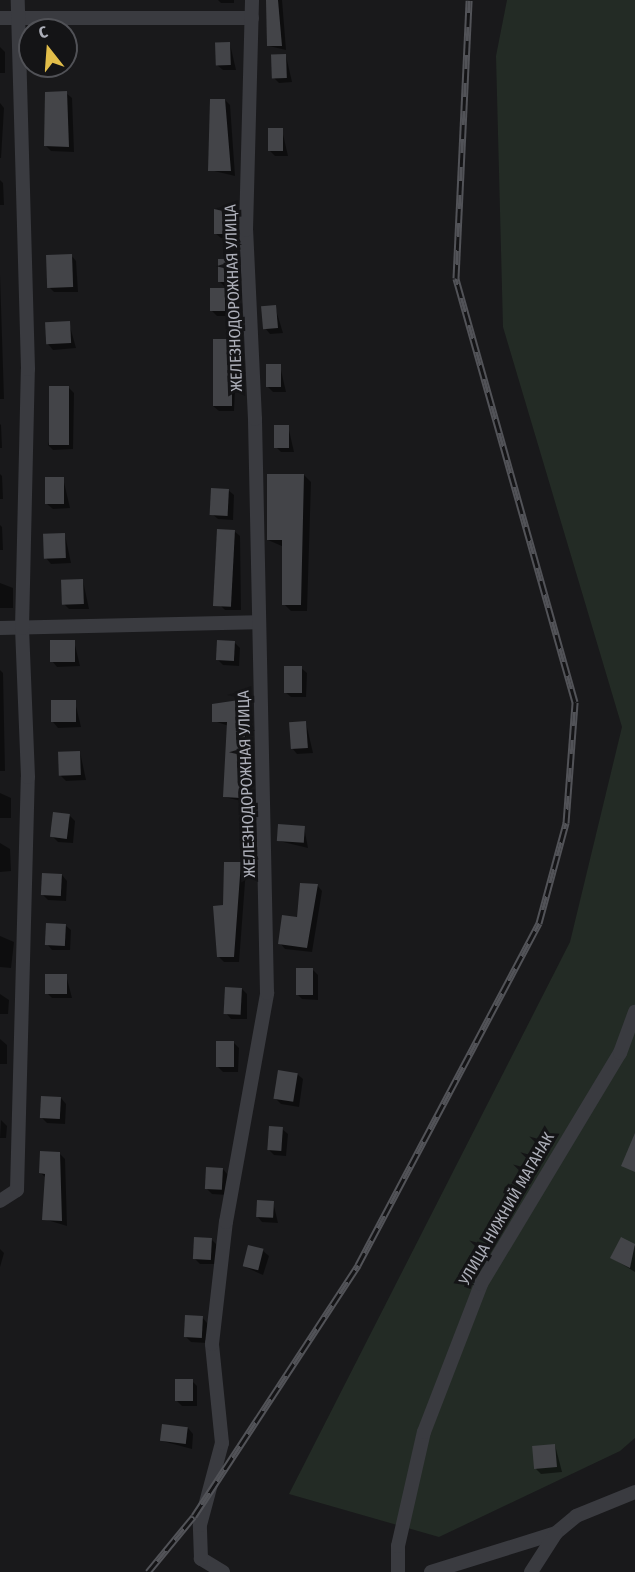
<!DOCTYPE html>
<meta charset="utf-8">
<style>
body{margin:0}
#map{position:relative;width:635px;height:1572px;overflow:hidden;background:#19191b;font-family:"Fira Sans Condensed",sans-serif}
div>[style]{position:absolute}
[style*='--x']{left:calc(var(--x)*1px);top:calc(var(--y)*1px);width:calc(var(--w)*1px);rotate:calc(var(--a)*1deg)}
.green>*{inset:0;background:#232b25}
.shadow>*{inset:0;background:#0007}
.building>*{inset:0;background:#434448;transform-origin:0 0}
.minor>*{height:14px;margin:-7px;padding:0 7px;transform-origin:7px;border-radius:7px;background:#3a3b40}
.rail>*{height:7px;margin-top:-3.5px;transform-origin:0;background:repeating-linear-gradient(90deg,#141416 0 14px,#525358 0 28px);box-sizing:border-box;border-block:2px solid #525358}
span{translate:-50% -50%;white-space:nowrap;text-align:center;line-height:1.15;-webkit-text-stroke:6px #141416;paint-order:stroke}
.street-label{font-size:16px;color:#adafb9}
.north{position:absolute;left:18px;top:18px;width:60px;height:60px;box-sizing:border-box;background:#141416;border:2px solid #515257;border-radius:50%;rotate:343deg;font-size:16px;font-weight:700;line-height:24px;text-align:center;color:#adafb9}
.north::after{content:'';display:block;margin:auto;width:21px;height:27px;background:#e2be4a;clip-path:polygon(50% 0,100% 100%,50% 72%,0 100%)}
</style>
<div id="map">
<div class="green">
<div style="clip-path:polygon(507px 0,635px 0,635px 1438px,620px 1451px,439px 1537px,289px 1494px,570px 942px,622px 727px,503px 327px,496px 56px)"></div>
</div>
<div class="shadow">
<div style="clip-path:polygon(218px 0,234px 0,234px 3px,221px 3px)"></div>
<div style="clip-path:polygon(268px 0,282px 0,286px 50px,269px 46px)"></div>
<div style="clip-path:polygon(230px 44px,236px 70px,223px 70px,217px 65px)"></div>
<div style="clip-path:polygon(0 47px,5px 52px,5px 73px,0 73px)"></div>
<div style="clip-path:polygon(286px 56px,292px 82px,279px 83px,273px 77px)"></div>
<div style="clip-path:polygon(66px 93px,72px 98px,74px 152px,51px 151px,46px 146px)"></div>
<div style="clip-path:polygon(225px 100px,230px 105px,235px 176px,210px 170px)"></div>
<div style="clip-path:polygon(0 103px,4px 108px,1px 158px,0 158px)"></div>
<div style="clip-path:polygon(282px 130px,288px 156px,275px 156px,270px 151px)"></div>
<div style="clip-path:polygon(0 180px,3px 183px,4px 205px,0 205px)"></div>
<div style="clip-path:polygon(233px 210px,239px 216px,238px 239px,221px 238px,215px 233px)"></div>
<div style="clip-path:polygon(71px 255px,76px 261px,78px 292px,54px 292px,49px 287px)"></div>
<div style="clip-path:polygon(232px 261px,238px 287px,225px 287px,220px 282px)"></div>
<div style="clip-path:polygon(0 275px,4px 399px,0 399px)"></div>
<div style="clip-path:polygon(225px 290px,230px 316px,217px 316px,212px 311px)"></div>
<div style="clip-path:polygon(275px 307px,283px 333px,270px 334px,265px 328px)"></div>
<div style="clip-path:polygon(69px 323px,76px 348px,53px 350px,48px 344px)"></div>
<div style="clip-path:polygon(231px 340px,237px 345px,234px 411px,219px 411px,213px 406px)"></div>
<div style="clip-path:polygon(280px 366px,286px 392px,273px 392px,268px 387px)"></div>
<div style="clip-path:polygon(68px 387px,74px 393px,73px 449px,53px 450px,48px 445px)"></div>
<div style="clip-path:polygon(0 424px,1px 425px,2px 448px,0 448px)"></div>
<div style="clip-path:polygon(288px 426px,294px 452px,281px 452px,276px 447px)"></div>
<div style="clip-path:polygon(0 474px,2px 476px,3px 499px,0 499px)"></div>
<div style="clip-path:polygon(304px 475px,311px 482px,307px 611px,291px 611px,284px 604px,284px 547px,268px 540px)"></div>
<div style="clip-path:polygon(63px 478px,70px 508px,53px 509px,47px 504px)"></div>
<div style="clip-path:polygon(228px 490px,234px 495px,233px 520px,218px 519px,212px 514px)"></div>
<div style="clip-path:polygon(0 525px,2px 527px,3px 550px,0 550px)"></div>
<div style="clip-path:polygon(234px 531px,240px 536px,241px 610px,225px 610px,220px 605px)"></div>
<div style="clip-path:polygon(65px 535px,71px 563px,51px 564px,46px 558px)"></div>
<div style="clip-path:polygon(83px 581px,89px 609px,69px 609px,64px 604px)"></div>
<div style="clip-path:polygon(0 583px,13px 588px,13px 608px,0 608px)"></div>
<div style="clip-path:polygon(74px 641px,80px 666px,57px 667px,52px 661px)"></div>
<div style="clip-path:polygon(235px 643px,240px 648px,239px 666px,223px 665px,218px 660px)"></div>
<div style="clip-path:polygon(301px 668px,307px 673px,306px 697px,291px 697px,285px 692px)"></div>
<div style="clip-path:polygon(0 670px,3px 673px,5px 771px,0 771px)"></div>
<div style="clip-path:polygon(75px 702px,81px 727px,58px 728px,53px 722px)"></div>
<div style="clip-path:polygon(238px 702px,243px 707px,249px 768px,246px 802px,224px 797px,229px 726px,214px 721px)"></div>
<div style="clip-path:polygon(306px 723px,313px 753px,297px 754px,292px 748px)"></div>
<div style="clip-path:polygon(80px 752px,86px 780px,66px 781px,61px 776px)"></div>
<div style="clip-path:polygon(0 793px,11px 798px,11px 818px,0 818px)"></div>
<div style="clip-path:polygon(70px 816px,75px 821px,73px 843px,58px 842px,52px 836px)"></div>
<div style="clip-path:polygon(304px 827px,308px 848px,279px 841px)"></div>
<div style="clip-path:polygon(0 843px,10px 849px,11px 871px,0 872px)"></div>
<div style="clip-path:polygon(241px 864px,246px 869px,239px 962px,224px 962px,218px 956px,224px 907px)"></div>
<div style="clip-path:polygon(62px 875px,67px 881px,66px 901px,48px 900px,43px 895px)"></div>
<div style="clip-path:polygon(317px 885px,322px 891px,312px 952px,285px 949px,280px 943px)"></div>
<div style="clip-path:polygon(65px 925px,71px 930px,70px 950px,52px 950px,47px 944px)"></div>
<div style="clip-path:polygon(0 936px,14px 942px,11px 968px,0 967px)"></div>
<div style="clip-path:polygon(313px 970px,318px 975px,318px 1000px,302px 999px,297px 994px)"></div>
<div style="clip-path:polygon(66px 975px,72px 998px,52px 998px,47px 993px)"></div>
<div style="clip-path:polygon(242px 989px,247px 994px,247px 1019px,231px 1019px,226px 1013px)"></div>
<div style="clip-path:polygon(0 994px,9px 1000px,8px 1014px,0 1014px)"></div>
<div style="clip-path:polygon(0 1039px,7px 1045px,7px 1064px,0 1064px)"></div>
<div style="clip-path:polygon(233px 1042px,239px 1048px,238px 1072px,223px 1072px,217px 1066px)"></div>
<div style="clip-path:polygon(297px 1074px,303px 1079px,299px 1107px,281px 1104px,276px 1099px)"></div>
<div style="clip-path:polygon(61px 1098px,66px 1104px,65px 1124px,47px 1123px,42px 1118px)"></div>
<div style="clip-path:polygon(1px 1120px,7px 1126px,6px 1138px,0 1138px)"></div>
<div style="clip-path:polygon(282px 1129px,288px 1134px,286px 1156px,274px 1155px,269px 1150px)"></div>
<div style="clip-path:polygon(59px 1153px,65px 1159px,67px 1226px,44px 1219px,46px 1178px,41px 1173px)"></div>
<div style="clip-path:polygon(223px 1169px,228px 1175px,227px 1195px,212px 1194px,207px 1189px)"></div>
<div style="clip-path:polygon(273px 1202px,278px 1223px,262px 1222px,257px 1216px)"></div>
<div style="clip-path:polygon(211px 1239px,216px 1244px,216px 1264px,200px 1264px,195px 1259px)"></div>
<div style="clip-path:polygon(621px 1239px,635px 1246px,635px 1272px,612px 1258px)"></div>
<div style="clip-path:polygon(0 1249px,4px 1253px,0 1267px)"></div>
<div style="clip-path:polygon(263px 1251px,269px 1256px,263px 1275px,243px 1266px)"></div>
<div style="clip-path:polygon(202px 1317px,207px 1323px,207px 1343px,191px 1342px,186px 1337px)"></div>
<div style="clip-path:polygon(192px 1381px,197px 1386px,197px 1406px,182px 1406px,176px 1400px)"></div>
<div style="clip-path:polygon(188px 1428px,193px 1434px,192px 1449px,162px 1441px)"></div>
<div style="clip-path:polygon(555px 1445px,562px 1472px,541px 1474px,536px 1469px)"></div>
</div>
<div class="building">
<div style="clip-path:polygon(266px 0,278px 0,282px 46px,267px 46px)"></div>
<div style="left:230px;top:42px;width:23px;height:15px;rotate:88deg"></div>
<div style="left:286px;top:54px;width:24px;height:15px;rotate:88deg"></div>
<div style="clip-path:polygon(67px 91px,69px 147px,44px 146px,45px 92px)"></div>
<div style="clip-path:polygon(210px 99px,225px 99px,231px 171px,208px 171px)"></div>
<div style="left:268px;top:128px;width:15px;height:23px"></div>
<div style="left:214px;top:209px;width:20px;height:25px"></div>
<div style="left:72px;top:254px;width:33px;height:26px;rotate:88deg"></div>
<div style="left:218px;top:259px;width:15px;height:23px"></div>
<div style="left:210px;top:288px;width:15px;height:23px"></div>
<div style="left:276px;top:305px;width:23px;height:15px;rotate:85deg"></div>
<div style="left:70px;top:321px;width:22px;height:25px;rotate:87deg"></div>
<div style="left:213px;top:339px;width:19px;height:67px"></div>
<div style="left:281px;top:364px;width:23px;height:15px;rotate:90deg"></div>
<div style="left:49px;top:386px;width:20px;height:59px"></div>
<div style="left:274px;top:425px;width:15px;height:23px"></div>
<div style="clip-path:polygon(267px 474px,304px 474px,301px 605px,282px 605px,282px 540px,267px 540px)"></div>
<div style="left:45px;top:477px;width:19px;height:27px"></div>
<div style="left:211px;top:488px;width:18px;height:27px;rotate:3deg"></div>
<div style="left:217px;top:529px;width:18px;height:77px;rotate:3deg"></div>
<div style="left:65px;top:533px;width:25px;height:22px;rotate:88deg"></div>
<div style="left:83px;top:579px;width:25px;height:22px;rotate:88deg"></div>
<div style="left:50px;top:640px;width:25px;height:22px"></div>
<div style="left:217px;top:640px;width:18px;height:20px;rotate:3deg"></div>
<div style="left:284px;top:666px;width:18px;height:27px"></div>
<div style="left:76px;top:700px;width:22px;height:25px;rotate:90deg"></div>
<div style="clip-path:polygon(239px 700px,239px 735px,245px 735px,241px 798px,223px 797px,227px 722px,212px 722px,212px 704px)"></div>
<div style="left:306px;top:721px;width:27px;height:17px;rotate:86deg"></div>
<div style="left:80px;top:751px;width:24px;height:22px;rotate:88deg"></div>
<div style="left:53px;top:812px;width:17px;height:25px;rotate:7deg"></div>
<div style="left:278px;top:824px;width:27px;height:17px;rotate:4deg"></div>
<div style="clip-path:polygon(224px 862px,241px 862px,234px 957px,217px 957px,213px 906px,223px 905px)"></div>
<div style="left:42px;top:873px;width:20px;height:22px;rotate:3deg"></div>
<div style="clip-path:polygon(300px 883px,318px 884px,307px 948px,278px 944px,282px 915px,297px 917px)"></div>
<div style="left:46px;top:923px;width:20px;height:22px;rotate:3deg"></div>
<div style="left:296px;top:968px;width:17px;height:27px"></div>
<div style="left:45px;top:974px;width:22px;height:20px"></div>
<div style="left:225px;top:987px;width:17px;height:27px;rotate:3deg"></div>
<div style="left:216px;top:1041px;width:18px;height:26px"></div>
<div style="left:278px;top:1070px;width:20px;height:29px;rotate:9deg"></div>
<div style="left:41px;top:1096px;width:20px;height:22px;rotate:3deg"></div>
<div style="left:269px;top:1126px;width:14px;height:24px;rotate:4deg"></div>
<div style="clip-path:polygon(635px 1133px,635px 1172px,621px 1166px)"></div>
<div style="clip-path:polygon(40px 1151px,60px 1152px,62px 1221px,42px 1220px,45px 1174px,39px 1173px)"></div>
<div style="left:206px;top:1167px;width:17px;height:22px;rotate:3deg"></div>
<div style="left:257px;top:1200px;width:17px;height:17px;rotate:3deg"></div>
<div style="left:194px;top:1237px;width:18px;height:22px;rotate:3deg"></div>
<div style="clip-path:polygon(621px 1237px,635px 1244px,630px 1268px,610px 1258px)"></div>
<div style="left:248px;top:1245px;width:16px;height:22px;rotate:14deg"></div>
<div style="left:185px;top:1315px;width:18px;height:22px;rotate:3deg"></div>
<div style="left:175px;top:1379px;width:18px;height:22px"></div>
<div style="left:162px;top:1424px;width:26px;height:17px;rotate:7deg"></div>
<div style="left:555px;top:1444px;width:23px;height:23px;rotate:85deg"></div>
</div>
<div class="minor">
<div style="--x:0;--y:18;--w:252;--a:0"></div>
<div style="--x:0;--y:628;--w:258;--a:-1.3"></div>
<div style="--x:0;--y:1201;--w:20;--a:-33"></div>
<div style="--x:17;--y:1190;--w:413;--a:-88.5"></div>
<div style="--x:28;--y:777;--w:149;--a:-92.3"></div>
<div style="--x:22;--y:628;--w:259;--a:-88.7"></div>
<div style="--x:28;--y:369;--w:369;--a:-91.6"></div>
<div style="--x:223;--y:1572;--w:26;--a:-149"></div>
<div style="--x:201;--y:1559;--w:34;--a:-92"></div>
<div style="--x:200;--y:1525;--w:85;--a:-75"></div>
<div style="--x:222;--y:1443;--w:100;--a:-95.8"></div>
<div style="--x:212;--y:1344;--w:123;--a:-83.5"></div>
<div style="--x:226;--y:1222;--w:233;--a:-79.8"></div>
<div style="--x:267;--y:993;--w:574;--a:-91.2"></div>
<div style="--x:255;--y:419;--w:189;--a:-92.7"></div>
<div style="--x:246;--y:230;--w:230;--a:-88.5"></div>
<div style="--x:398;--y:1572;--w:26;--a:-90"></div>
<div style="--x:398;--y:1546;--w:117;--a:-77.2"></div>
<div style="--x:424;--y:1432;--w:159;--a:-68.9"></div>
<div style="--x:481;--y:1284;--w:270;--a:-59"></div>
<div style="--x:620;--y:1053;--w:44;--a:-69.9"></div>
<div style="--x:431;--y:1572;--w:131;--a:-17.3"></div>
<div style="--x:556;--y:1533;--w:26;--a:-40"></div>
<div style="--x:576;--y:1516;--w:64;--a:-22.1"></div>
<div style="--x:531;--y:1572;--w:46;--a:-57.3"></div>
</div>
<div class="rail">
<div style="--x:148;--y:1572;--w:72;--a:-50.6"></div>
<div style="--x:194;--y:1516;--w:300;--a:-56.8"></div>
<div style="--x:358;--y:1265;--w:387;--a:-62.1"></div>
<div style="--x:539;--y:923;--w:104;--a:-74.9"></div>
<div style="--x:566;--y:823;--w:121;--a:-85.7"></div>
<div style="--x:575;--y:702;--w:440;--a:-105.7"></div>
<div style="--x:456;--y:278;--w:278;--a:-87.3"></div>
</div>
<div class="street-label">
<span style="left:234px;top:298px;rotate:-92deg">ЖЕЛЕЗНОДОРОЖНАЯ УЛИЦА</span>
<span style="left:247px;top:784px;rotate:-92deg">ЖЕЛЕЗНОДОРОЖНАЯ УЛИЦА</span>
<span style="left:507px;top:1209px;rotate:-60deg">УЛИЦА НИЖНИЙ МАГАНАК</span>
</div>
<div class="north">С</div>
</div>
